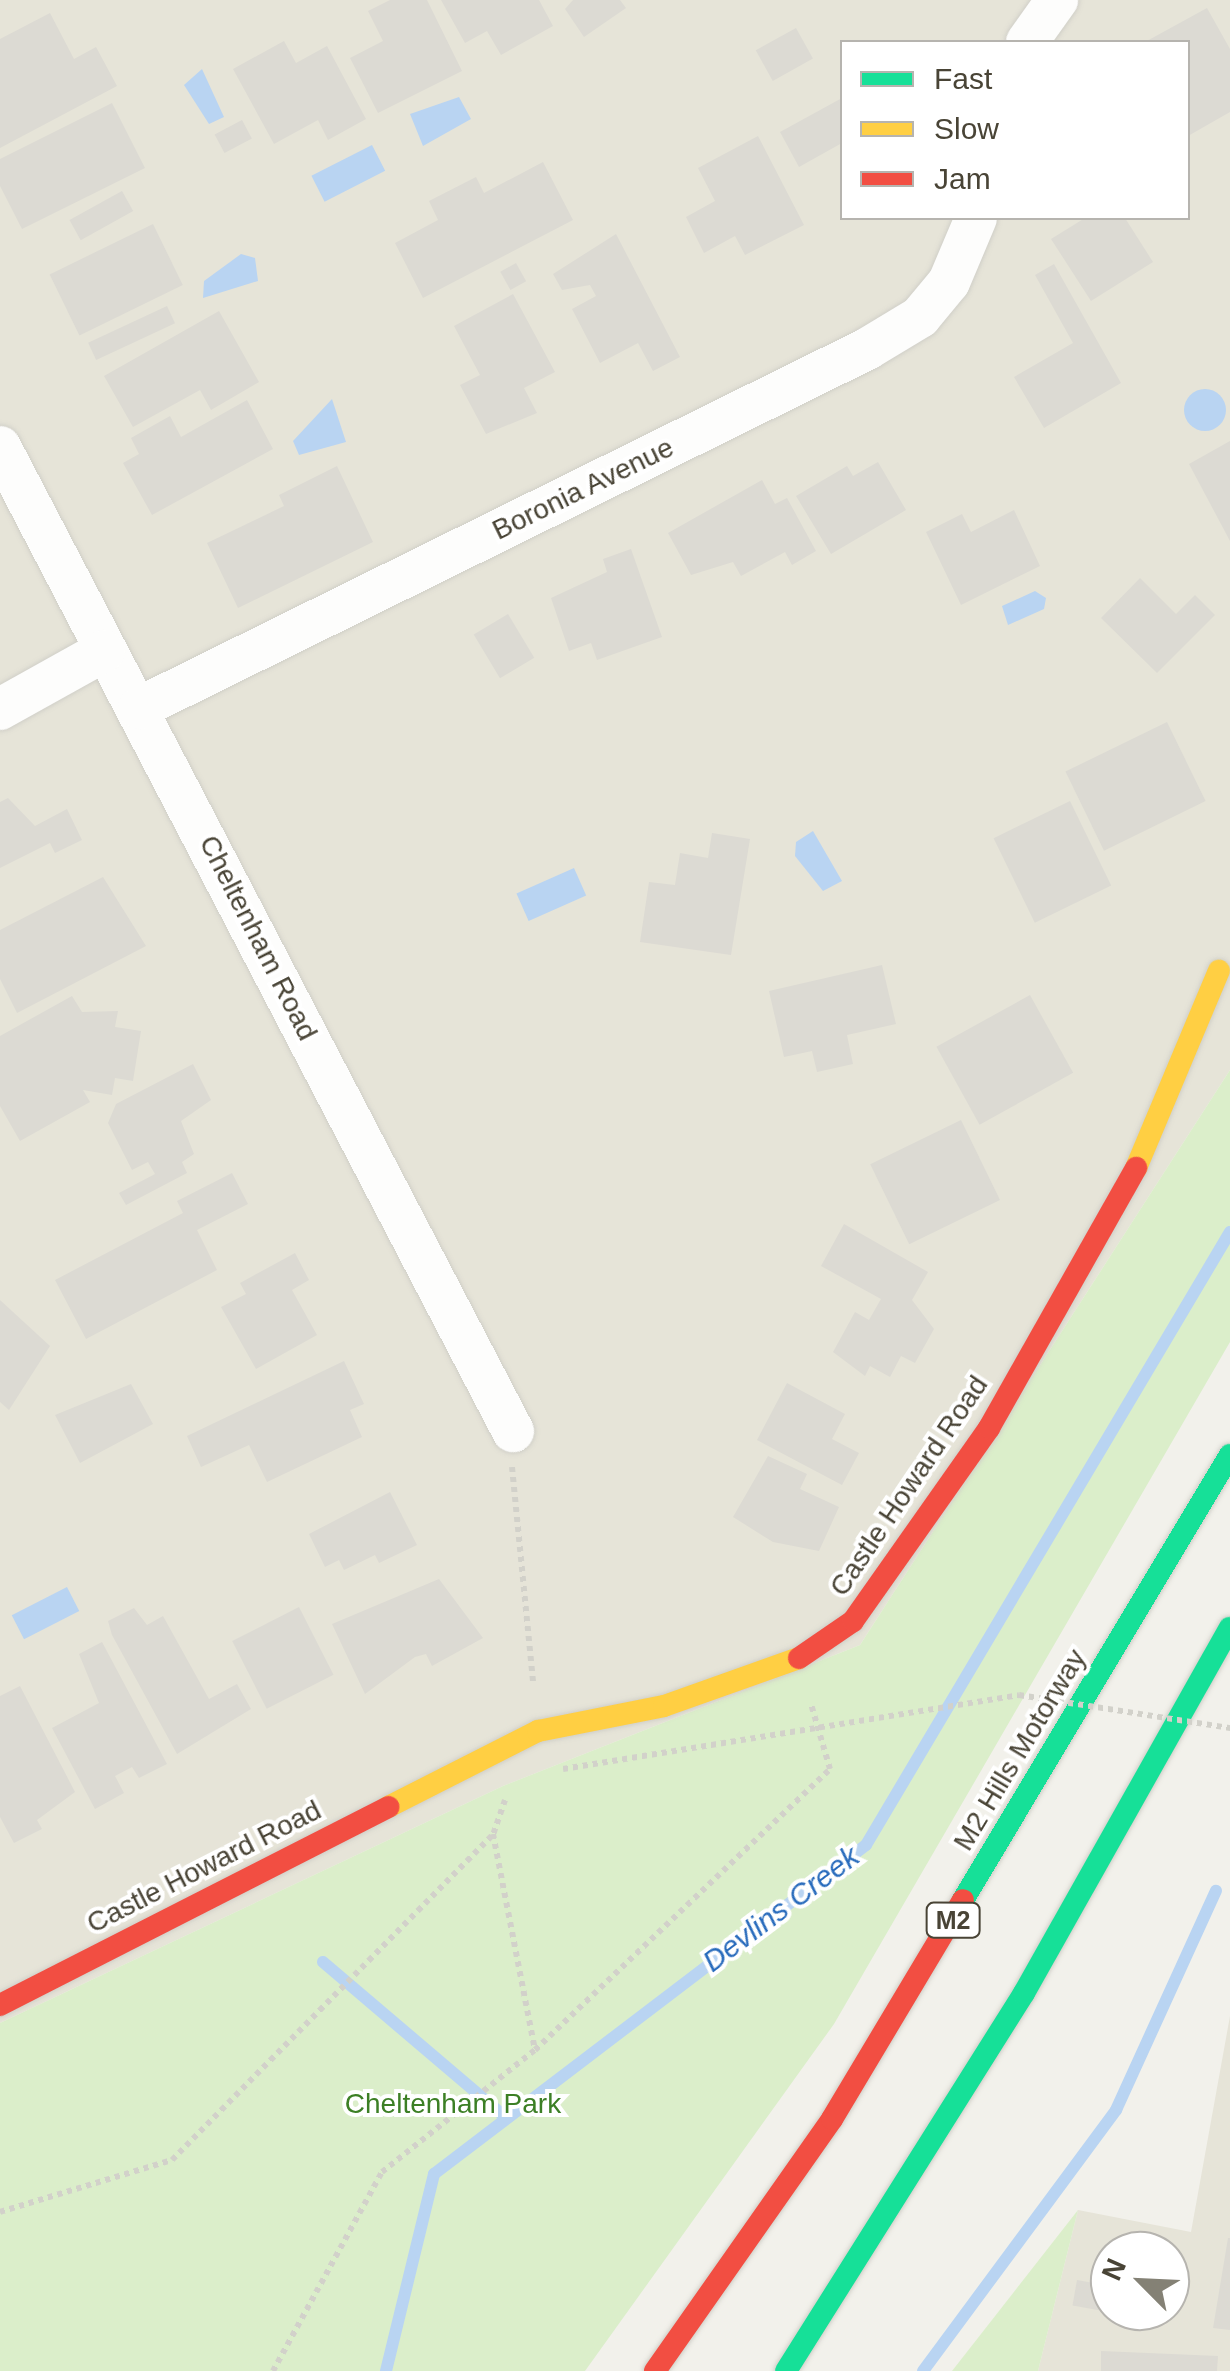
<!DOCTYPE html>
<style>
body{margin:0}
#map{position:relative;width:1230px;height:2371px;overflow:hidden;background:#f2f1eb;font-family:Helvetica,sans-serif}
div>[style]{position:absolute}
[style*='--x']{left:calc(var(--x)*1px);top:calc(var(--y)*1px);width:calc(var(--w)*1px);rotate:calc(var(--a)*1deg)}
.residential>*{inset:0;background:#e6e4d8}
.green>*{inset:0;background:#dbeeca}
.water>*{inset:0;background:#b9d4f2;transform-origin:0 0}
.round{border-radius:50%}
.stream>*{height:12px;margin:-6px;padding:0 6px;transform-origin:6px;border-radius:6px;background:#b9d4f2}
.building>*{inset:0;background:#dcdad3;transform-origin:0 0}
.path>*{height:6px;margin-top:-3px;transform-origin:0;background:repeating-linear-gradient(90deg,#d2d1ca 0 5px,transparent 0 10px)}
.roads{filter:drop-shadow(0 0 2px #d0cfc8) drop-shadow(0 0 2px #d0cfc8)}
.street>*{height:42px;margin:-21px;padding:0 21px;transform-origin:21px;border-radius:21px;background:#fdfdfc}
.fast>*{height:22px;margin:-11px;padding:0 11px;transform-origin:11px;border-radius:11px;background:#16e098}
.slow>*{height:22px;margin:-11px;padding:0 11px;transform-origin:11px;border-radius:11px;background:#ffcf43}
.jam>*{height:22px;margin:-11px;padding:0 11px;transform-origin:11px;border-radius:11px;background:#f24e42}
.path-bridge>*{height:6px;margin-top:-3px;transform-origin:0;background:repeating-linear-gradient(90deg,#d2d1ca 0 5px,transparent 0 10px)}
span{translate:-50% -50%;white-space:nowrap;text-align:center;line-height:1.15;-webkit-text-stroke:8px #fff;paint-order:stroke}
.shield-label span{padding:2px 8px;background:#fff;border:2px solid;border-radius:8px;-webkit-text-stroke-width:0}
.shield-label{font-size:25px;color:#494436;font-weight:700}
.street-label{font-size:28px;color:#494436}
.park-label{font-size:28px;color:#3c7f25}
.water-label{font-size:30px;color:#286bbc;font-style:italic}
.legend{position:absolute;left:840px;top:40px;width:350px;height:180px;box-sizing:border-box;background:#fff;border:2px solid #b6b4af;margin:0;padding:12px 18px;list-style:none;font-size:30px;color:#494436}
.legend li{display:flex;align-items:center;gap:20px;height:50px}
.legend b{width:50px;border:2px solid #b6b4af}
.north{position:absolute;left:1090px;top:2231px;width:100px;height:100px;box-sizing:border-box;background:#fff;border:2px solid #b6b4af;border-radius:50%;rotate:294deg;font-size:28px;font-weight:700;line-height:40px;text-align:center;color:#494436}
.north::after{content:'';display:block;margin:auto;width:35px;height:45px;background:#848175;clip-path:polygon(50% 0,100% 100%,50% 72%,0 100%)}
</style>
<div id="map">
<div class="residential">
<div style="clip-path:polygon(evenodd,0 0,1230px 0,1230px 1070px,860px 1645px,503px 1786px,0 2023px,0 0,842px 42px,1188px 42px,1188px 218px,842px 218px,842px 42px)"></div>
<div style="clip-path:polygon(evenodd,1230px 2016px,1230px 2371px,1038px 2371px,1078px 2210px,1191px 2232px,1230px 2016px,1110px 2251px,1170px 2251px,1170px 2311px,1110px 2311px,1110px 2251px)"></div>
</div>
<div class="green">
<div style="clip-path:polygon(1230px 1070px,1230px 1342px,834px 2024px,585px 2371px,0 2371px,0 2023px,503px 1786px,860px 1645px)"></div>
<div style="clip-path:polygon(1078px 2210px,1038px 2371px,952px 2371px)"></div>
</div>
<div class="water">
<div style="clip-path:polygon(202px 69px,224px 117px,209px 124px,184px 85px)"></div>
<div style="clip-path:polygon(459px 97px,471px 119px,423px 146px,410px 114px)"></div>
<div style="left:372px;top:145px;width:29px;height:68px;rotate:63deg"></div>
<div style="clip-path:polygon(241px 254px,255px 258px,258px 281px,203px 298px,204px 281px)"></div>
<div class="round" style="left:1184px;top:389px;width:42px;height:42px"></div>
<div style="clip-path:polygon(332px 399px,346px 442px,299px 455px,293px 441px)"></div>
<div style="clip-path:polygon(1035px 591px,1046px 598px,1044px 609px,1008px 625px,1002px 606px)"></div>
<div style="clip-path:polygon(813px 831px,842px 881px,823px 891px,795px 856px,796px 842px)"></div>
<div style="left:574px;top:868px;width:30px;height:63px;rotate:66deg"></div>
<div style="left:67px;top:1587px;width:27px;height:62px;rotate:63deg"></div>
</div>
<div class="stream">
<div style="--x:323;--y:1962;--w:240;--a:40.4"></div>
<div style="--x:386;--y:2371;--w:203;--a:-76.3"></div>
<div style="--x:434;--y:2174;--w:543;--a:-37.29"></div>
<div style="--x:866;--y:1845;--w:713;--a:-59.3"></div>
<div style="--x:923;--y:2371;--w:325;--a:-53.5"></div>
<div style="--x:1116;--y:2110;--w:241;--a:-65.5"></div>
</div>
<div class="building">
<div style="clip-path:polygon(390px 0,427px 0,462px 71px,378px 113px,350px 58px,383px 41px,368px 11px)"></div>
<div style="clip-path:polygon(441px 0,539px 0,553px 26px,501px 55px,487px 31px,465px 43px)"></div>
<div style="clip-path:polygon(620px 0,626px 8px,584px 37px,565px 9px,573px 0)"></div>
<div style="clip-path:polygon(1207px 8px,1230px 49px,1230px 112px,1188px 136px,1188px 42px,1145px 42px)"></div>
<div style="clip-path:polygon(50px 13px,74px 59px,96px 47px,117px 86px,0 148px,0 39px)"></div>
<div style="left:796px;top:28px;width:35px;height:46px;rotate:61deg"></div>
<div style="clip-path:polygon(284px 41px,296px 63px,327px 46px,366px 119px,328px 140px,318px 120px,274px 144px,233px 69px)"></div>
<div style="clip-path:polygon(842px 98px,842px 143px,799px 167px,780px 132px)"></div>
<div style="clip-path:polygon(112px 103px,145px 168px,22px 229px,0 186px,0 159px)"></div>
<div style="left:242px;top:120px;width:21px;height:31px;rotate:62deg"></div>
<div style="clip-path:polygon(758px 136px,804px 225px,745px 255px,735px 236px,704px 253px,686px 217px,715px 201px,698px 168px)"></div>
<div style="clip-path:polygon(543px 162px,573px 220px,423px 298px,395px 243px,438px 220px,429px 201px,476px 177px,484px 193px)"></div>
<div style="left:122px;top:191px;width:23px;height:60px;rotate:61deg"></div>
<div style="clip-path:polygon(1085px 218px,1125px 218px,1153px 262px,1091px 301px,1051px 239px)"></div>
<div style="left:153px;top:224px;width:68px;height:115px;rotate:64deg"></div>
<div style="clip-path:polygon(616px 234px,680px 357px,653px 371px,638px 343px,600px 363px,572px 309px,596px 296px,590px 285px,562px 290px,553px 274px)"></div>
<div style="left:516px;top:263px;width:21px;height:18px;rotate:61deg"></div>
<div style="clip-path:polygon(1054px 264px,1121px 383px,1044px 428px,1014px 377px,1073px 343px,1035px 275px)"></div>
<div style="clip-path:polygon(513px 294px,555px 372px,524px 388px,537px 413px,486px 434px,460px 385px,480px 375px,454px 326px)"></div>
<div style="left:167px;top:306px;width:19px;height:87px;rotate:65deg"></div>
<div style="clip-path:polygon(219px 311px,259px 382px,211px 410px,200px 390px,133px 427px,104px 376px)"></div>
<div style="clip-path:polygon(247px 400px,273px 449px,152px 515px,123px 463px,139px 454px,131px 438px,170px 416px,181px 437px)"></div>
<div style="clip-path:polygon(1230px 441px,1230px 541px,1189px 464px)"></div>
<div style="clip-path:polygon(878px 462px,906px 510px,831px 554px,796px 496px,847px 466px,853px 476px)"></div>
<div style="clip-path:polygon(337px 466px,373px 542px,238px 608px,207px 543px,284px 506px,279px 495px)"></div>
<div style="clip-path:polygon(762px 480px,775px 504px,787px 498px,816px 551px,792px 565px,785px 552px,741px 576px,733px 562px,691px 575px,668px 533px)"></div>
<div style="clip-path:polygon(1014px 510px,1040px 566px,961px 605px,926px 532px,962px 514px,971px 532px)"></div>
<div style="clip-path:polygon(631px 549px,662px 637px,597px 660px,591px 643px,569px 651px,551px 598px,607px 572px,603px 559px)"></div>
<div style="clip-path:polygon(1140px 578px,1176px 614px,1195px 595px,1215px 615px,1157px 673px,1101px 618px)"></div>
<div style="left:508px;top:614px;width:51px;height:40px;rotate:59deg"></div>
<div style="left:1167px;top:722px;width:88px;height:113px;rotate:64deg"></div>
<div style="clip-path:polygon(8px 798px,35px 826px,67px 809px,82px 840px,55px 853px,50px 843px,0 868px,0 802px)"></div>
<div style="left:1070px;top:801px;width:94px;height:85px;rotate:64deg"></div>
<div style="clip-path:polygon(712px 833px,750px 839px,731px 955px,640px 942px,649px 882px,675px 885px,680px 853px,708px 858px)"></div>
<div style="clip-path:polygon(103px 877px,146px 946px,17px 1013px,0 979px,0 930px)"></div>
<div style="clip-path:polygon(882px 965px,896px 1024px,847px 1035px,853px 1064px,817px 1072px,812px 1051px,784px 1057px,769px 991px)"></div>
<div style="left:1030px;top:995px;width:89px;height:107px;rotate:61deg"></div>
<div style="clip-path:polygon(72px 996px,82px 1012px,118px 1011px,115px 1027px,141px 1031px,133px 1081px,115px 1078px,112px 1095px,83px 1090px,90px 1102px,20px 1141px,0 1106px,0 1036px)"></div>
<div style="clip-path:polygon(193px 1064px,211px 1100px,181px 1121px,194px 1154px,182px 1162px,187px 1173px,126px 1205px,119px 1193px,155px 1174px,148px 1162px,132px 1170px,108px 1123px,116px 1104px)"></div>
<div style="left:961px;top:1120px;width:89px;height:101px;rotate:64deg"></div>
<div style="clip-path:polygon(232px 1173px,248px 1204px,197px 1230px,217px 1270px,86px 1339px,55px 1280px,183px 1213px,177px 1201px)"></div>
<div style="clip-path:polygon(844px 1224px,928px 1272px,912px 1300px,934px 1329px,915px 1363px,901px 1356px,890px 1377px,870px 1366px,865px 1376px,833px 1352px,855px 1312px,869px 1320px,881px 1299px,821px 1266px)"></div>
<div style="clip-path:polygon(295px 1253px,309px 1280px,292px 1290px,317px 1335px,256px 1369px,221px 1307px,246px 1294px,240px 1283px)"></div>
<div style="clip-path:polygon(0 1300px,50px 1346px,9px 1410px,0 1402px)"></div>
<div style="clip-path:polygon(344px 1361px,364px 1404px,350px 1410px,362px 1437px,267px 1482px,249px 1445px,201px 1467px,187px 1436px)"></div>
<div style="clip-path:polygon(787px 1383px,845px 1414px,832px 1439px,859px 1453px,842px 1485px,757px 1440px)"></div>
<div style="clip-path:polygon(131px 1384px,153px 1424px,80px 1463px,55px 1415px)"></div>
<div style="clip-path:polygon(768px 1456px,807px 1474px,800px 1489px,839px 1507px,819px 1551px,773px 1542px,733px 1517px)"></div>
<div style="clip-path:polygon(390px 1492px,417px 1545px,379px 1563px,375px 1555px,344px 1570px,339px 1560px,325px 1567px,309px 1534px)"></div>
<div style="clip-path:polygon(439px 1579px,483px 1638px,432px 1666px,426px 1654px,415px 1657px,365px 1694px,332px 1624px)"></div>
<div style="left:299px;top:1607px;width:76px;height:75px;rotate:63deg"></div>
<div style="clip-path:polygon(134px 1608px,147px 1625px,163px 1616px,209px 1699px,237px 1684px,251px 1709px,177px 1754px,112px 1635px,108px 1621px)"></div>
<div style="clip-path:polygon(102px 1642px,167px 1764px,139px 1778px,132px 1767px,115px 1776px,124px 1793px,95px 1809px,52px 1728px,99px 1703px,79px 1654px)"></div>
<div style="clip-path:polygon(20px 1686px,75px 1792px,37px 1820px,42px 1829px,14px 1843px,0 1817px,0 1696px)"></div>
<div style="clip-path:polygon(1228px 2238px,1230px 2238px,1230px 2330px,1213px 2328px)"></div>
<div style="left:1077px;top:2280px;width:34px;height:26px;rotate:10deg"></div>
<div style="clip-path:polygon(1101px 2351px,1218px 2356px,1217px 2371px,1101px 2371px)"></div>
</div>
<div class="path">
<div style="--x:512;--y:1467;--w:217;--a:84.4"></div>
<div style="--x:505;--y:1800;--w:36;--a:109"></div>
<div style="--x:493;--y:1834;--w:220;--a:79"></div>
<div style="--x:0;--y:2212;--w:180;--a:-16.8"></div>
<div style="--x:172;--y:2160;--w:456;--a:-45.4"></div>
<div style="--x:273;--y:2371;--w:227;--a:-61.3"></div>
<div style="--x:382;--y:2172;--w:196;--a:-38.6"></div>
<div style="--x:535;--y:2050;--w:407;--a:-43.6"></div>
<div style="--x:830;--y:1769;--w:68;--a:-106.3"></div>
</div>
<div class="roads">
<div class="street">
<div style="--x:1027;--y:42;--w:52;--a:-54.5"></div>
<div style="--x:0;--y:447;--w:1110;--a:62.47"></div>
<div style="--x:139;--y:708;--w:812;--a:-26.25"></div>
<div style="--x:867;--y:349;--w:62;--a:-31.1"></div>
<div style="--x:920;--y:317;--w:45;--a:-50.4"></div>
<div style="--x:949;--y:282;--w:69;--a:-67.1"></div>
<div style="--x:0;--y:709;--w:119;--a:-29.1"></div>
</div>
<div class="fast">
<div style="--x:963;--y:1900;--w:519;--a:-59.04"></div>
<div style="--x:786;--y:2371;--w:447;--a:-57.8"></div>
<div style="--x:1024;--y:1993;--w:419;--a:-60.6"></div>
</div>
<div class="slow">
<div style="--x:1136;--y:1168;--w:214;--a:-67.2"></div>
<div style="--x:388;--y:1807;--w:168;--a:-26.9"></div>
<div style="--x:538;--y:1731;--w:128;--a:-11.2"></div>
<div style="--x:664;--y:1706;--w:143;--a:-19.6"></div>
</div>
<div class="jam">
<div style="--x:799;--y:1658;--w:65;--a:-34.4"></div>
<div style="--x:853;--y:1621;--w:236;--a:-54.8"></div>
<div style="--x:989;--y:1428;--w:299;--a:-60.5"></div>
<div style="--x:0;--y:2005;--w:436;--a:-27"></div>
<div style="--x:655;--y:2371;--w:308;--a:-54.9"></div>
<div style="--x:832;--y:2119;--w:255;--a:-59.1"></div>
</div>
</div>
<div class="path-bridge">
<div style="--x:563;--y:1769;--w:462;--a:-9.2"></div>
<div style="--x:1019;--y:1695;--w:214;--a:8.9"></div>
</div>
<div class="shield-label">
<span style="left:953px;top:1920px">M2</span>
</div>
<div class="street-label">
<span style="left:583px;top:489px;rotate:-26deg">Boronia Avenue</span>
<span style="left:258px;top:938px;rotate:63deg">Cheltenham Road</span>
<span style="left:909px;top:1486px;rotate:-56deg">Castle Howard Road</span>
<span style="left:1020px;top:1750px;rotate:-59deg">M2 Hills Motorway</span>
<span style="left:204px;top:1867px;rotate:-27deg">Castle Howard Road</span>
</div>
<div class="park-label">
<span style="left:453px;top:2104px">Cheltenham Park</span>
</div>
<div class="water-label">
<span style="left:781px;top:1909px;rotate:-37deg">Devlins Creek</span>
</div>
<ul class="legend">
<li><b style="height:12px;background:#16e098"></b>Fast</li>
<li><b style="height:12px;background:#ffcf43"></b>Slow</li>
<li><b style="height:12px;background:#f24e42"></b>Jam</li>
</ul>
<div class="north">N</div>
</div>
